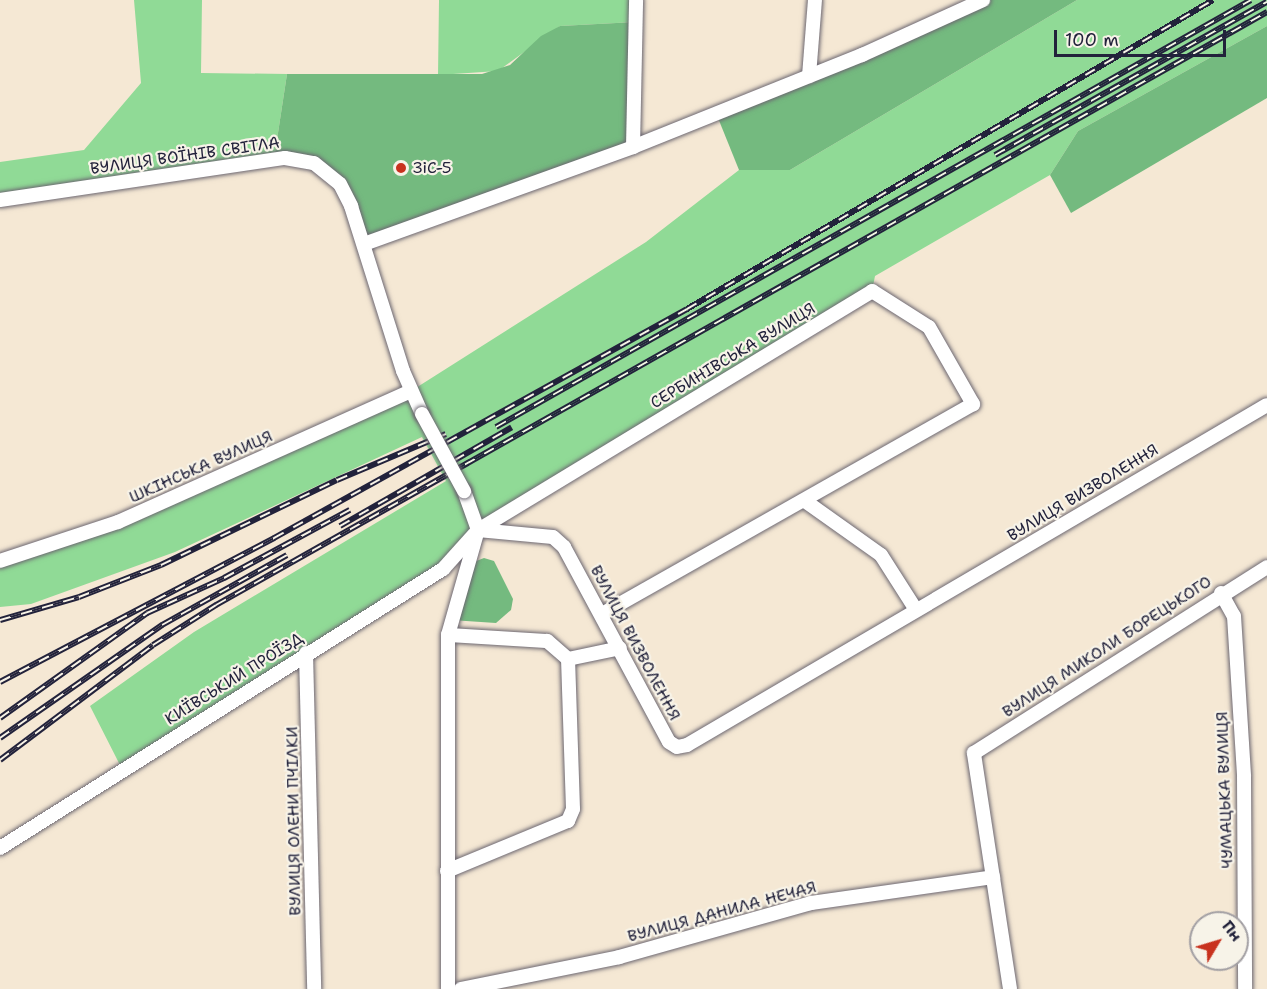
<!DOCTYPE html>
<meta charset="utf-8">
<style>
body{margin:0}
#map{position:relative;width:1267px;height:989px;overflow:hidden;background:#f5e8d4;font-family:"Shantell Sans",sans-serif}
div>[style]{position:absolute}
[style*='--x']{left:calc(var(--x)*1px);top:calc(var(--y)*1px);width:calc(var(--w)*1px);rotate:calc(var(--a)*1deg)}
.green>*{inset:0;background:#90da96}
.forest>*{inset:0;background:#74ba7f}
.roads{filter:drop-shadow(0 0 2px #6c6771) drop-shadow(0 0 2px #6c6771)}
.minor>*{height:14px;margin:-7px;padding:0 7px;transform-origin:7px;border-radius:7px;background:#fff}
.rail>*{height:6px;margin-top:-3px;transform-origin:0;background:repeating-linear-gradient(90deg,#f7f3e8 0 11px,#22223b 0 22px);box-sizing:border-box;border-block:2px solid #22223b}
.bridges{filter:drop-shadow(0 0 2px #6c6771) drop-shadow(0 0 2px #6c6771)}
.minor-bridge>*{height:14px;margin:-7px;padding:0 7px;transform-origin:7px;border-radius:7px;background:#fff}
.dots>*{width:16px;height:16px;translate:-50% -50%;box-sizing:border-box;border:3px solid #f7f3e8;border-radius:50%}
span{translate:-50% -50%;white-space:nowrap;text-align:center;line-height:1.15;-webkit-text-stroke:4.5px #f7f3e8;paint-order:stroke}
.street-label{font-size:16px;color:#22223b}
.poi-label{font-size:16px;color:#22223b}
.left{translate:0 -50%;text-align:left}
.north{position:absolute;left:1189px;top:911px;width:60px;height:60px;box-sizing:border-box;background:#f7f3e8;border:2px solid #a29fa3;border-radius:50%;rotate:52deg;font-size:16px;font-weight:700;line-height:24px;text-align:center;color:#22223b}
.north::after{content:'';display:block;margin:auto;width:21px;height:27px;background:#c8321e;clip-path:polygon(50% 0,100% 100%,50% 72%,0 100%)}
.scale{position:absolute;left:1054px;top:30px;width:172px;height:27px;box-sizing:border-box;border:3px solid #22223b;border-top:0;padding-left:8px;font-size:18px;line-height:21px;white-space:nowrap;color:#22223b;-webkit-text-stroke:4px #f7f3e8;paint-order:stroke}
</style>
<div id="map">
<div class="green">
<div style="clip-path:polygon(134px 0,202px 0,201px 73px,287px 74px,274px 159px,0 199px,0 162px,84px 150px,141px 83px)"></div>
<div style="clip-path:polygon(439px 0,636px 0,635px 22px,560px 26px,498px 71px,438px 75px)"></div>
<div style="clip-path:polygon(1077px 0,1267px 0,1267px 26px,1078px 131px,1050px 175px,875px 276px,872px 291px,478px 530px,463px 550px,122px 769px,90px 706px,194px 632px,446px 481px,422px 437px,175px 552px,31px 604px,0 607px,0 561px,37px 551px,411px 391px,646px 242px,739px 170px,790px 170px)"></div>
</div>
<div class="forest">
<div style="clip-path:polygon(983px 0,1077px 0,790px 170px,739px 170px,716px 113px)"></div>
<div style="clip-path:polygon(635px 22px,633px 147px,364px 244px,351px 206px,324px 169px,274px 159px,287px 74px,482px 74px,510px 65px,541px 36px,560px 26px)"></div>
<div style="clip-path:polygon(1267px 26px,1267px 98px,1071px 213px,1050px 175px,1078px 131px)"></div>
<div style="clip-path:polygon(484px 558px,494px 561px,513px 599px,511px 610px,496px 623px,451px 620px,471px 563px)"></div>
</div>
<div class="roads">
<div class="minor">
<div style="--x:809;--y:76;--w:76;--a:-85.5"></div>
<div style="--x:633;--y:147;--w:147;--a:-88.8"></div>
<div style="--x:0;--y:200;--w:288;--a:-8.4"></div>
<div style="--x:285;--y:158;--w:29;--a:10"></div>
<div style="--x:314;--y:163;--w:33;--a:39"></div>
<div style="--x:340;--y:184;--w:25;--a:63"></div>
<div style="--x:351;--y:206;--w:173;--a:72.5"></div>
<div style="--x:403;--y:371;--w:47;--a:66.2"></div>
<div style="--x:364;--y:244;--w:286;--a:-19.8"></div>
<div style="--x:633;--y:147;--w:247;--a:-21.9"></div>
<div style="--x:862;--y:55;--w:133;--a:-24.4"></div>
<div style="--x:805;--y:501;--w:93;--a:35.4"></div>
<div style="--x:881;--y:555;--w:65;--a:57.5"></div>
<div style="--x:478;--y:530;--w:75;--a:5.3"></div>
<div style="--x:553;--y:537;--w:15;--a:42"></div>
<div style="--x:564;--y:547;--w:221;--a:61.7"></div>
<div style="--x:669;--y:742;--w:9;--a:32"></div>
<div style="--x:677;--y:747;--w:10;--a:-11"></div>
<div style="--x:687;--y:745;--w:672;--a:-30.38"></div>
<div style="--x:0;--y:561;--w:124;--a:-18.3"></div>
<div style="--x:118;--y:522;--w:321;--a:-24.1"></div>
<div style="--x:1221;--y:593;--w:26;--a:61"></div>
<div style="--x:1234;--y:616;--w:161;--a:86.4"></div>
<div style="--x:1244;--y:777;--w:212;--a:89.7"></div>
<div style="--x:306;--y:653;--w:336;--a:88.6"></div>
<div style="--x:568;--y:659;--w:53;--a:-11.9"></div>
<div style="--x:0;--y:848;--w:524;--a:-32.2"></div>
<div style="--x:443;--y:569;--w:52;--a:-48.1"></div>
<div style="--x:478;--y:530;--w:461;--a:-31.2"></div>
<div style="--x:872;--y:291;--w:67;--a:32.3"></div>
<div style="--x:929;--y:327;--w:89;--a:60.3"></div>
<div style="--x:973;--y:404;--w:426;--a:150.5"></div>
<div style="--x:447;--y:871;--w:131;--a:-22.5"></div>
<div style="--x:568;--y:821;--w:13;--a:-67"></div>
<div style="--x:573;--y:809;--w:150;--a:-91.9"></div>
<div style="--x:568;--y:659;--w:28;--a:-139"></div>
<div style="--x:547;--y:641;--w:99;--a:-176.5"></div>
<div style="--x:448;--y:989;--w:354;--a:-90"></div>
<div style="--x:448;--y:635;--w:109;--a:-74.1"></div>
<div style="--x:478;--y:530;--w:41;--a:-109.7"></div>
<div style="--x:461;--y:989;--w:161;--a:-11.4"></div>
<div style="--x:619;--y:957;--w:199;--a:-15.7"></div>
<div style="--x:811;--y:903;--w:184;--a:-8.1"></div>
<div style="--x:1010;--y:989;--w:239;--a:-98.7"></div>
<div style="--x:974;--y:753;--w:347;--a:-32.4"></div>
</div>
</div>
<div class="rail">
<div style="--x:995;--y:155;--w:312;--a:-29.4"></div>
<div style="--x:496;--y:427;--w:867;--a:-29.49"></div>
<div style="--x:340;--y:526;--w:198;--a:-29.9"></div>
<div style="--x:0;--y:620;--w:82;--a:-16.2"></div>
<div style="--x:79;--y:597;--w:88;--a:-21.3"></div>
<div style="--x:161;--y:565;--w:195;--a:-25.8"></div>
<div style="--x:337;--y:480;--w:118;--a:-22.9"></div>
<div style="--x:0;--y:682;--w:310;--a:-27.7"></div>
<div style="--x:274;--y:538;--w:472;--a:-29"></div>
<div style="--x:687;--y:309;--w:610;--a:-30.43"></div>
<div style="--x:0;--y:718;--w:181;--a:-35.5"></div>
<div style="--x:147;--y:613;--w:85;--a:-24.4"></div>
<div style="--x:224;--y:578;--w:143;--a:-28.4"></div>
<div style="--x:0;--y:738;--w:198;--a:-34.9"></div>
<div style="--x:162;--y:625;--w:143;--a:-29.2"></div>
<div style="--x:0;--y:760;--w:191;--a:-36.9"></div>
<div style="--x:153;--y:645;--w:75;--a:-32.4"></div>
<div style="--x:216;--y:605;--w:1207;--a:-29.43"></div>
</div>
<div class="bridges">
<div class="minor-bridge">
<div style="--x:422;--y:414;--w:88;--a:61.4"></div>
</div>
</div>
<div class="dots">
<div style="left:401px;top:168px;background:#c8321e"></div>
</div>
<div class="street-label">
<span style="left:185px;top:156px;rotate:-8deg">ВУЛИЦЯ ВОЇНІВ СВІТЛА</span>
<span style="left:733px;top:356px;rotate:-31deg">СЕРБИНІВСЬКА ВУЛИЦЯ</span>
<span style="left:201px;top:467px;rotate:-24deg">ШКІНСЬКА ВУЛИЦЯ</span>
<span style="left:1083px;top:493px;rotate:-31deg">ВУЛИЦЯ ВИЗВОЛЕННЯ</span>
<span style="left:635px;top:643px;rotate:62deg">ВУЛИЦЯ ВИЗВОЛЕННЯ</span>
<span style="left:1107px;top:647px;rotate:-33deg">ВУЛИЦЯ МИКОЛИ БОРЕЦЬКОГО</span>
<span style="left:234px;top:679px;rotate:-32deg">КИЇВСЬКИЙ ПРОЇЗД</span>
<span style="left:1225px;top:790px;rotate:-92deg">ЧУМАЦЬКА ВУЛИЦЯ</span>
<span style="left:294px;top:821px;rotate:-91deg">ВУЛИЦЯ ОЛЕНИ ПЧІЛКИ</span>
<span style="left:722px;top:912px;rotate:-15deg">ВУЛИЦЯ ДАНИЛА НЕЧАЯ</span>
</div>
<div class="poi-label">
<span class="left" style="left:413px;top:168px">ЗіС-5</span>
</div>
<div class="north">Пн</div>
<div class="scale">100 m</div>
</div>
